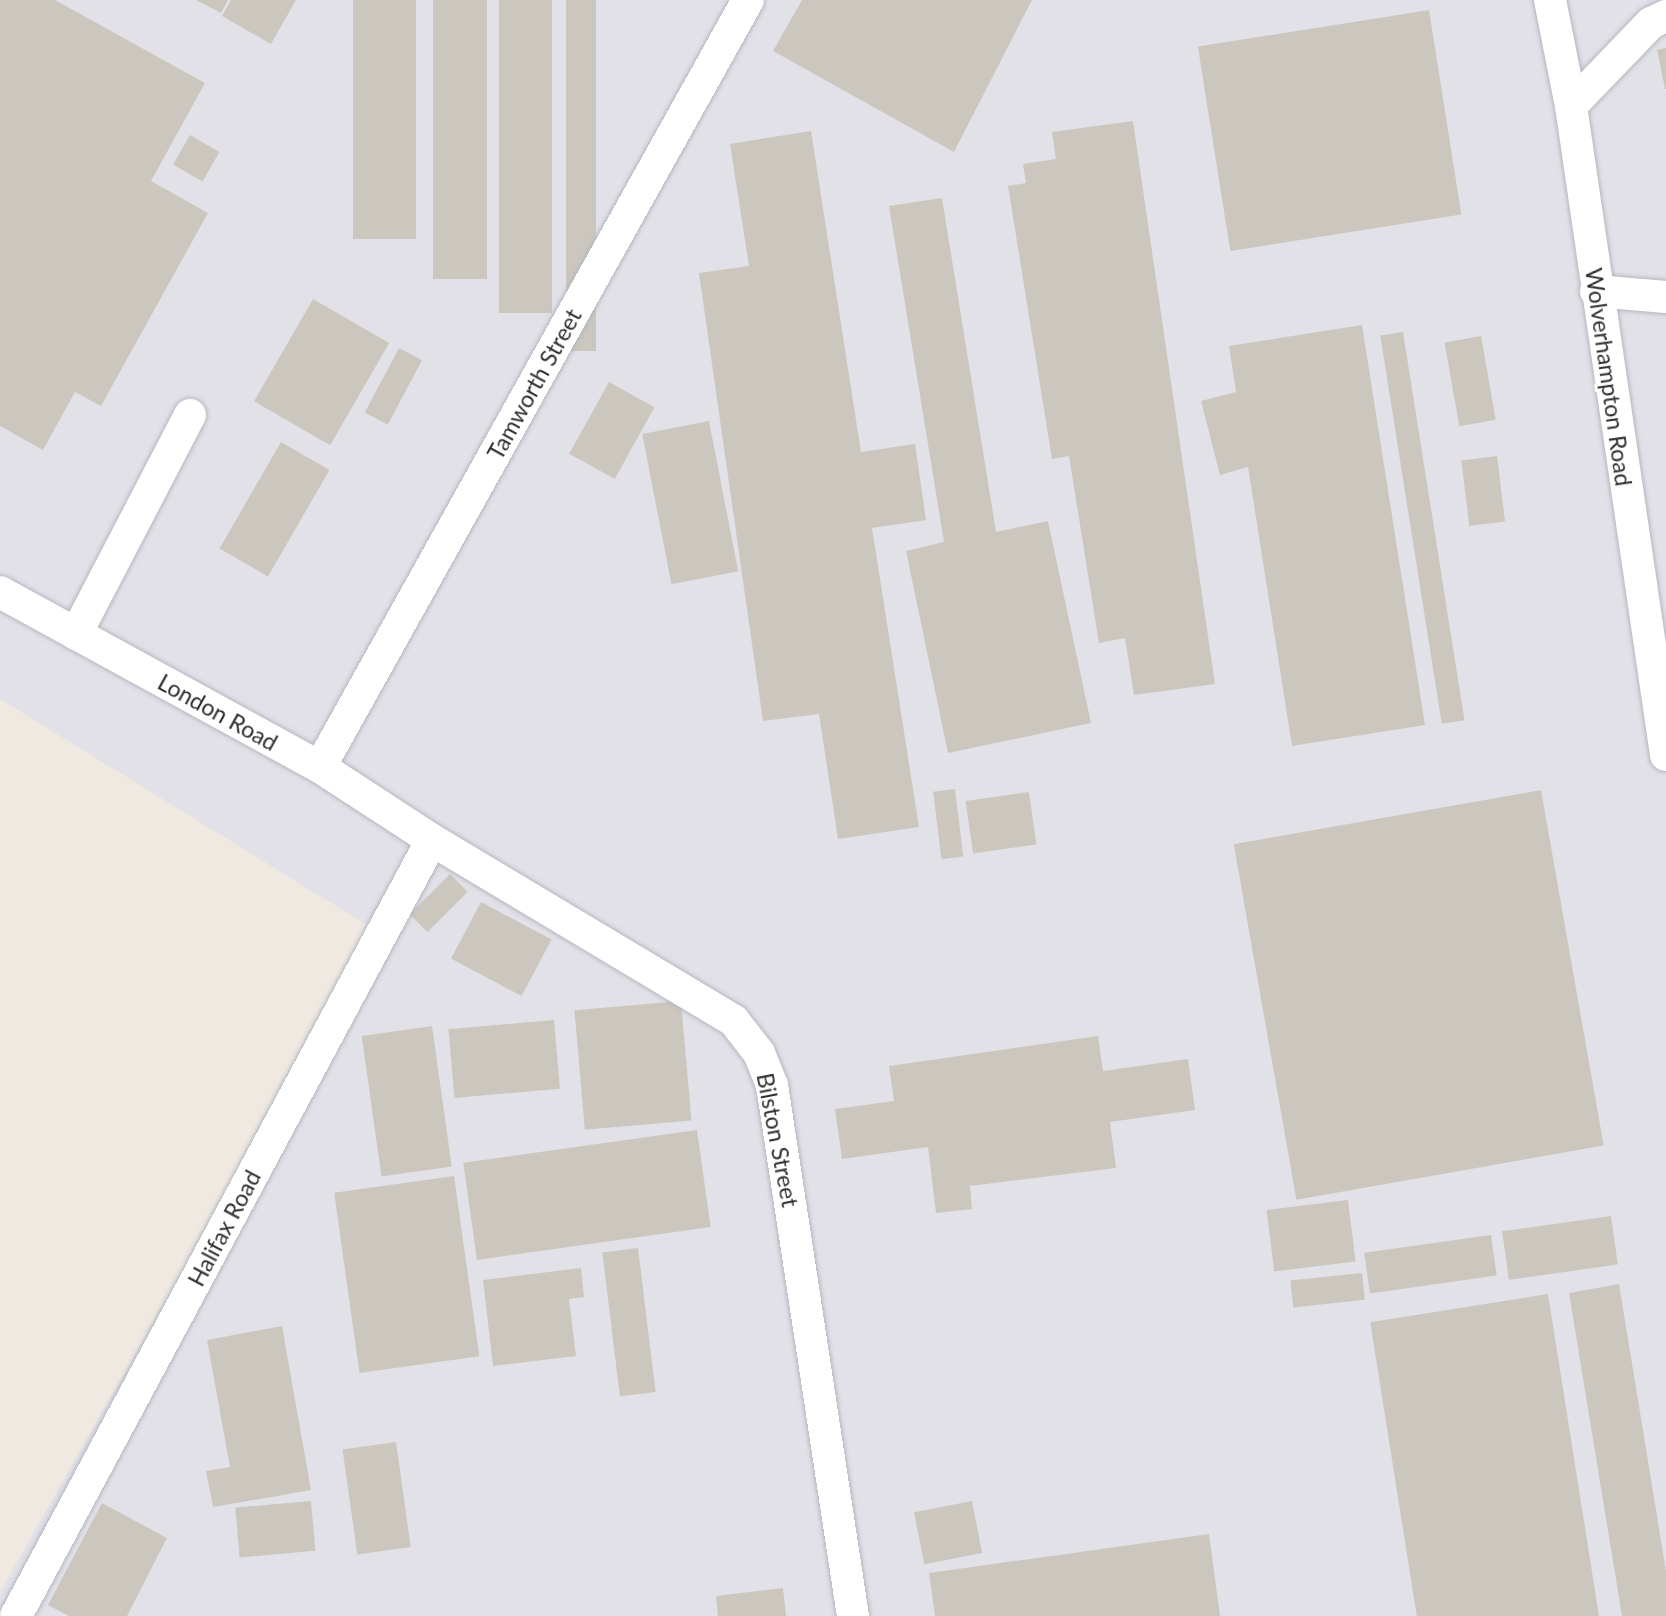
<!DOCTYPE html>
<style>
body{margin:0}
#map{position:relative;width:1666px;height:1616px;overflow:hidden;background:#efe9e1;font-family:Lato,sans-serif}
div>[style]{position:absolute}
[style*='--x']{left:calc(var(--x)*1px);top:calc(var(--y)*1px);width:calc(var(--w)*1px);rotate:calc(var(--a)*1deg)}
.industrial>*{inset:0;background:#e3e1e8}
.building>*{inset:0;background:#cbc7bf;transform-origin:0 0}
.roads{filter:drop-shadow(0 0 2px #b4b7c1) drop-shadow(0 0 2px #b4b7c1)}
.minor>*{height:32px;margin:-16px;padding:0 16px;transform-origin:16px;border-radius:16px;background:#fff}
span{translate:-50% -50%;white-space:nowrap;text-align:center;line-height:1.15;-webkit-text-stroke:6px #fff;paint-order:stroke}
.street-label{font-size:23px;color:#2e2e2e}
</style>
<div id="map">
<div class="industrial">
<div style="clip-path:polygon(0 0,1666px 0,1666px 1616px,0 1616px,0 1592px,375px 930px,0 699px)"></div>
</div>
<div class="building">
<div style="clip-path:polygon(0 0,55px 0,205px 83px,151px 181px,208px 213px,101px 406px,75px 392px,43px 450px,0 426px)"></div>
<div style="clip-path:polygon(196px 0,228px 0,221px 13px)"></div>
<div style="clip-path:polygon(231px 0,296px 0,271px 44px,222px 16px)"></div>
<div style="left:353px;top:0;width:63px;height:239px"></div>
<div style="left:433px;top:0;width:54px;height:279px"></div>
<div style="left:499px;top:0;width:53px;height:313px"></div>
<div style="left:566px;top:0;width:30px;height:351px"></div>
<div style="clip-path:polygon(802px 0,1032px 0,954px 152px,773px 51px)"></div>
<div style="left:1429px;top:10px;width:207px;height:234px;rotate:81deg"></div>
<div style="clip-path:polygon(1666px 48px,1666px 89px,1665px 89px,1657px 50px)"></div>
<div style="clip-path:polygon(1133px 121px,1215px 684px,1134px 695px,1125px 638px,1099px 643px,1069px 456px,1052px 459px,1008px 186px,1026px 183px,1023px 164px,1056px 159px,1052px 132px)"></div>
<div style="clip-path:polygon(811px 131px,861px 452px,915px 444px,926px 520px,872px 528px,919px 827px,838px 839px,819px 714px,763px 721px,699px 273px,749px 266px,730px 144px)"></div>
<div style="left:190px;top:135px;width:34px;height:34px;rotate:30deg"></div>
<div style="clip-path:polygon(942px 198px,996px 532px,1048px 521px,1091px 723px,948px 753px,906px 551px,944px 542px,889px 206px)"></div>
<div style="left:313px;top:299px;width:88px;height:118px;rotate:30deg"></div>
<div style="clip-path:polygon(1362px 325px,1425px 725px,1292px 746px,1248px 467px,1220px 475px,1201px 401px,1236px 392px,1229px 346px)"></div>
<div style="left:1403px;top:332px;width:393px;height:23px;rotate:81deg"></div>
<div style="left:1481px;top:336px;width:85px;height:37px;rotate:80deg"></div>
<div style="left:399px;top:348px;width:26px;height:73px;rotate:28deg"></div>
<div style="left:609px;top:382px;width:52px;height:82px;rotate:29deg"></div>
<div style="left:709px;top:421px;width:153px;height:68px;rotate:79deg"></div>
<div style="left:281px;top:442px;width:56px;height:123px;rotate:30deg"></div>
<div style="left:1497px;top:456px;width:66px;height:36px;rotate:83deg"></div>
<div style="left:955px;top:789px;width:68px;height:22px;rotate:83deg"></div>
<div style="left:1541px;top:790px;width:361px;height:312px;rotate:80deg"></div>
<div style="left:1029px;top:792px;width:53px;height:64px;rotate:82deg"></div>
<div style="left:450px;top:874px;width:25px;height:57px;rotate:45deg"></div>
<div style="left:481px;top:902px;width:80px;height:64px;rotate:28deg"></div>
<div style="left:681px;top:1001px;width:120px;height:107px;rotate:85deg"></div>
<div style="left:554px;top:1020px;width:69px;height:106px;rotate:85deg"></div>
<div style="left:432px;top:1026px;width:142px;height:71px;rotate:82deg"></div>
<div style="clip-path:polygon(1098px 1036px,1103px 1071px,1188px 1059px,1195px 1110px,1110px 1122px,1116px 1168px,970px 1186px,972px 1209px,936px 1213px,928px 1147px,842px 1159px,835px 1109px,894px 1101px,889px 1066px)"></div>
<div style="left:697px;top:1130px;width:98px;height:236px;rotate:82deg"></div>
<div style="left:454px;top:1176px;width:182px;height:121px;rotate:82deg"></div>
<div style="left:1348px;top:1200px;width:62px;height:82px;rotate:83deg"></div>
<div style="left:1611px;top:1216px;width:49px;height:110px;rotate:82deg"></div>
<div style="left:1491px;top:1235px;width:41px;height:128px;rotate:82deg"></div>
<div style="left:638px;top:1248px;width:145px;height:36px;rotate:83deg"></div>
<div style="clip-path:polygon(581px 1268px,584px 1297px,569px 1299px,576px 1356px,493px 1366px,483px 1280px)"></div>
<div style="left:1362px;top:1273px;width:27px;height:72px;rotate:84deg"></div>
<div style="clip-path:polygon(1619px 1284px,1666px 1571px,1666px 1616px,1622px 1616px,1569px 1293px)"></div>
<div style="left:1548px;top:1294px;width:326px;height:180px;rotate:81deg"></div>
<div style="clip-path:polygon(282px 1326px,311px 1490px,213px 1507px,206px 1471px,230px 1467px,207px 1340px)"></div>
<div style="left:396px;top:1442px;width:106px;height:54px;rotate:82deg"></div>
<div style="left:311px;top:1501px;width:50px;height:76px;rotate:85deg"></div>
<div style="left:972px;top:1501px;width:53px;height:59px;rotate:79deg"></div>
<div style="clip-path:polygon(102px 1503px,167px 1538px,127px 1616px,69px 1616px,48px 1605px)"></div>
<div style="clip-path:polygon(1209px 1534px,1220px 1616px,935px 1616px,929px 1573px)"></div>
<div style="clip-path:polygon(783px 1588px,786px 1616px,718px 1616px,716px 1596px)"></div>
</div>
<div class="roads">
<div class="minor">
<div style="--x:1550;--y:0;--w:108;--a:78.8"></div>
<div style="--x:1571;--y:106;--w:656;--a:81.67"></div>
<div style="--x:1571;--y:106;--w:115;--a:-46.1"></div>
<div style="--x:1651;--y:23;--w:17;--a:-25"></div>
<div style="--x:1596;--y:291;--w:70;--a:4.9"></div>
<div style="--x:0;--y:592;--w:365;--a:28.7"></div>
<div style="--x:320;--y:767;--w:134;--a:33.1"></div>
<div style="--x:432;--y:840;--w:352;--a:30.9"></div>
<div style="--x:734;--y:1021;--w:41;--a:52"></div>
<div style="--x:759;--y:1053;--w:35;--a:68"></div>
<div style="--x:772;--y:1085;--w:537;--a:81.33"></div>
<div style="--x:76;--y:634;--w:247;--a:-62.5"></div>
<div style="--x:320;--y:767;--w:878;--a:-60.84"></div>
<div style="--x:16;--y:1616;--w:880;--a:-61.81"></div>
</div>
</div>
<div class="street-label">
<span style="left:1609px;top:377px;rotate:82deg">Wolverhampton Road</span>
<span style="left:534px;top:384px;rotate:-61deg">Tamworth Street</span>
<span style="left:218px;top:712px;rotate:29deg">London Road</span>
<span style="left:778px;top:1140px;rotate:79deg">Bilston Street</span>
<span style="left:224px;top:1228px;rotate:-62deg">Halifax Road</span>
</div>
</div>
